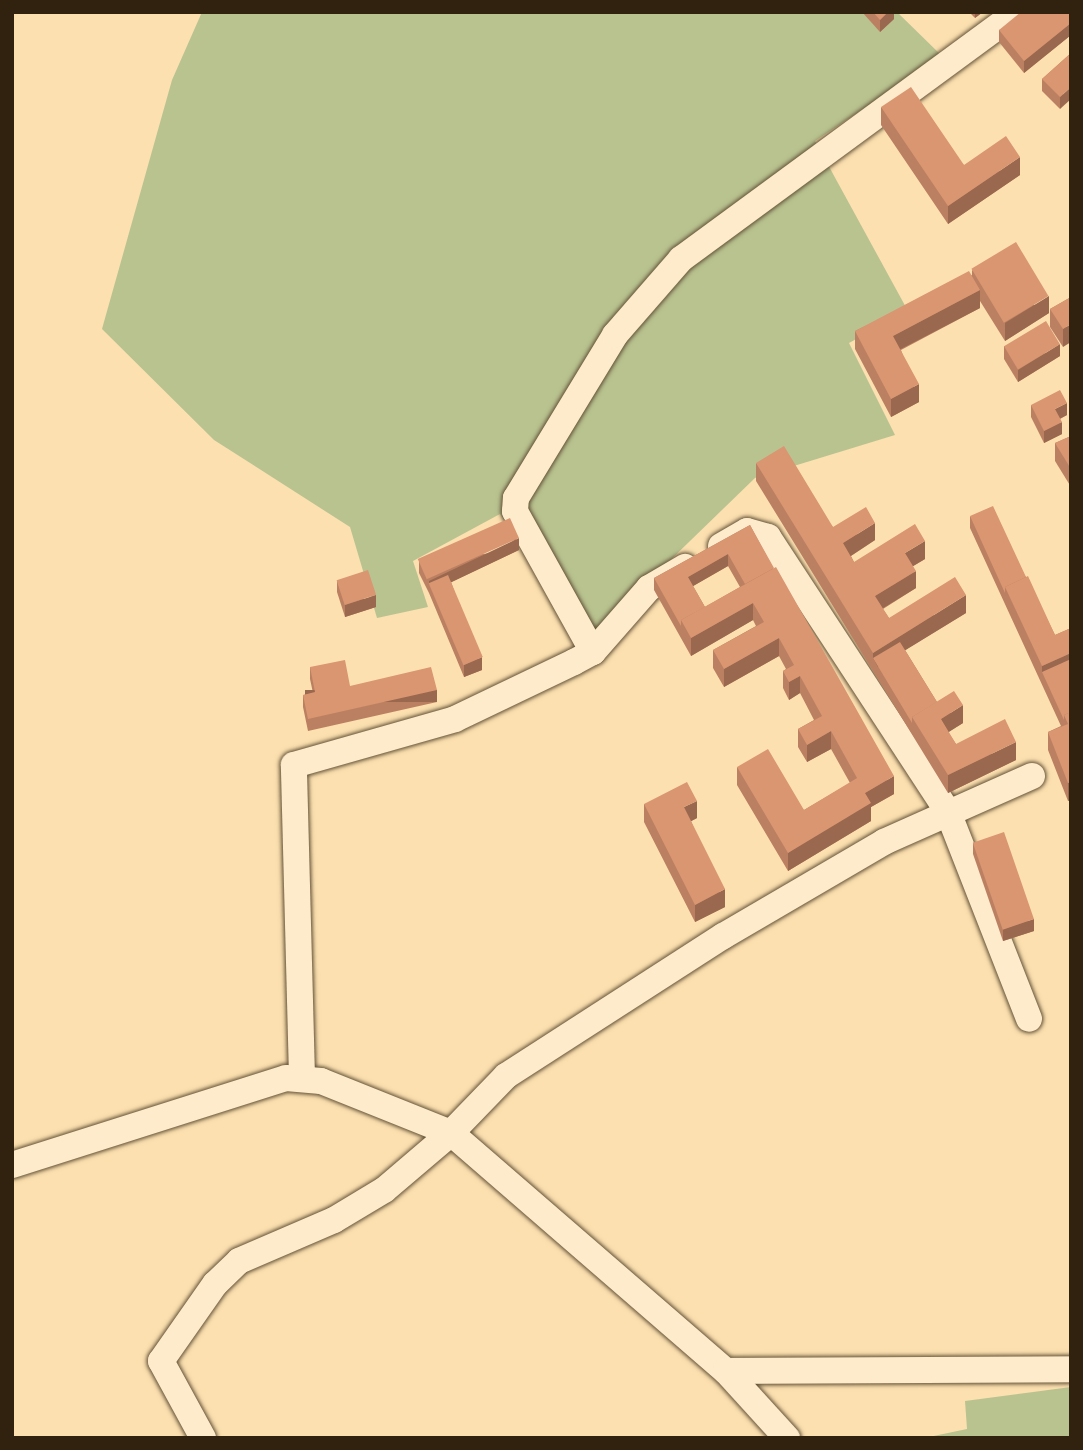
<!DOCTYPE html>
<style>
body{margin:0}
#map{position:relative;width:1083px;height:1450px;overflow:hidden;background:#fce0b0;font-family:"IM FELL DW Pica",serif}
div>[style]{position:absolute}
[style*='--x']{left:calc(var(--x)*1px);top:calc(var(--y)*1px);width:calc(var(--w)*1px);rotate:calc(var(--a)*1deg)}
.green>*{inset:0;background:#b9c390}
.roads{filter:drop-shadow(0 0 2px #635237) drop-shadow(0 0 2px #635237)}
.street>*{height:26px;margin:-13px;padding:0 13px;transform-origin:13px;border-radius:13px;background:#fdebcc}
.wall>*{inset:0;background:#bb8061}
.shaded-wall>*{inset:0;background:#99684f;transform-origin:0 0}
.building>*{inset:0;background:#da9571;transform-origin:0 0}
span{translate:-50% -50%;white-space:nowrap;text-align:center;line-height:1.15;-webkit-text-stroke:5px #fdebcc;paint-order:stroke}
.frame{position:absolute;inset:0;border:14px solid #30220f;pointer-events:none}
</style>
<div id="map">
<div class="green">
<div style="clip-path:polygon(202px 12px,897px 12px,942px 56px,815px 141px,908px 311px,849px 343px,895px 435px,755px 478px,592px 636px,500px 514px,413px 561px,428px 607px,377px 618px,350px 527px,214px 440px,102px 329px,172px 80px)"></div>
<div style="clip-path:polygon(1071px 1387px,1071px 1438px,924px 1438px,967px 1429px,965px 1401px)"></div>
</div>
<div class="roads">
<div class="street">
<div style="--x:721;--y:546;--w:30;--a:-30"></div>
<div style="--x:747;--y:531;--w:22;--a:16"></div>
<div style="--x:768;--y:537;--w:329;--a:56.8"></div>
<div style="--x:948;--y:812;--w:222;--a:68.6"></div>
<div style="--x:593;--y:652;--w:161;--a:-119"></div>
<div style="--x:515;--y:511;--w:13;--a:-86"></div>
<div style="--x:516;--y:498;--w:191;--a:-58.7"></div>
<div style="--x:615;--y:335;--w:101;--a:-49"></div>
<div style="--x:681;--y:259;--w:417;--a:-36.3"></div>
<div style="--x:1032;--y:776;--w:162;--a:156"></div>
<div style="--x:884;--y:842;--w:186;--a:149.7"></div>
<div style="--x:723;--y:936;--w:258;--a:147.2"></div>
<div style="--x:506;--y:1076;--w:79;--a:134"></div>
<div style="--x:451;--y:1133;--w:364;--a:40.9"></div>
<div style="--x:726;--y:1371;--w:345;--a:-0.3"></div>
<div style="--x:302;--y:1077;--w:312;--a:-91.5"></div>
<div style="--x:294;--y:765;--w:167;--a:-15.9"></div>
<div style="--x:455;--y:719;--w:132;--a:-25.6"></div>
<div style="--x:574;--y:662;--w:21;--a:-28"></div>
<div style="--x:593;--y:652;--w:85;--a:-48.8"></div>
<div style="--x:649;--y:588;--w:42;--a:-30.3"></div>
<div style="--x:12;--y:1165;--w:287;--a:-17.6"></div>
<div style="--x:286;--y:1078;--w:35;--a:5"></div>
<div style="--x:321;--y:1081;--w:140;--a:21.8"></div>
<div style="--x:451;--y:1133;--w:88;--a:139.6"></div>
<div style="--x:384;--y:1190;--w:58;--a:149"></div>
<div style="--x:334;--y:1220;--w:103;--a:156.7"></div>
<div style="--x:239;--y:1261;--w:33;--a:136"></div>
<div style="--x:215;--y:1284;--w:94;--a:125"></div>
<div style="--x:161;--y:1361;--w:88;--a:61.4"></div>
<div style="--x:726;--y:1371;--w:91;--a:47.7"></div>
</div>
</div>
<div class="wall">
<div style="clip-path:polygon(862px 12px,894px 12px,894px 19px,880px 32px)"></div>
<div style="clip-path:polygon(969px 12px,983px 12px,975px 18px)"></div>
<div style="clip-path:polygon(1070px 12px,1071px 35px,1024px 73px,999px 42px,999px 30px)"></div>
<div style="clip-path:polygon(1071px 53px,1060px 109px,1042px 91px,1042px 79px)"></div>
<div style="clip-path:polygon(881px 107px,964px 165px,1020px 175px,948px 224px,881px 125px)"></div>
<div style="clip-path:polygon(972px 270px,1049px 313px,1005px 341px,980px 301px,980px 308px,901px 350px,919px 402px,891px 417px,855px 349px,855px 331px,972px 275px)"></div>
<div style="clip-path:polygon(1071px 297px,1063px 347px,1050px 327px,1050px 309px)"></div>
<div style="clip-path:polygon(1004px 346px,1060px 356px,1018px 382px,1004px 359px)"></div>
<div style="clip-path:polygon(1031px 405px,1067px 415px,1060px 419px,1062px 434px,1044px 443px,1031px 417px)"></div>
<div style="clip-path:polygon(1071px 436px,1071px 487px,1055px 461px,1055px 443px)"></div>
<div style="clip-path:polygon(756px 463px,833px 527px,875px 540px,851px 556px,854px 562px,925px 559px,913px 566px,916px 588px,883px 609px,889px 618px,966px 613px,905px 650px,937px 702px,963px 723px,948px 732px,956px 744px,1016px 760px,948px 793px,756px 481px)"></div>
<div style="clip-path:polygon(970px 516px,1026px 577px,1055px 635px,1071px 628px,1071px 799px,1068px 801px,1048px 750px,1048px 732px,1061px 726px,970px 528px)"></div>
<div style="clip-path:polygon(evenodd,750px 525px,894px 794px,871px 807px,871px 821px,788px 871px,737px 785px,737px 767px,804px 810px,850px 783px,831px 749px,807px 762px,798px 747px,798px 729px,814px 720px,800px 693px,789px 700px,783px 688px,783px 671px,786px 669px,779px 656px,724px 687px,713px 668px,713px 650px,756px 626px,753px 620px,691px 656px,654px 590px,654px 578px,750px 525px,728px 566px,740px 587px,705px 607px,693px 586px,728px 566px)"></div>
<div style="clip-path:polygon(519px 550px,451px 582px,482px 670px,464px 677px,429px 593px,419px 573px,419px 561px)"></div>
<div style="clip-path:polygon(337px 580px,376px 607px,345px 617px,337px 592px)"></div>
<div style="clip-path:polygon(310px 667px,350px 686px,437px 702px,308px 731px,303px 707px,303px 695px,313px 693px,310px 679px)"></div>
<div style="clip-path:polygon(644px 804px,697px 818px,691px 821px,725px 907px,695px 922px,644px 822px)"></div>
<div style="clip-path:polygon(973px 842px,1034px 931px,1003px 941px,973px 854px)"></div>
</div>
<div class="shaded-wall">
<div style="clip-path:polygon(888px 12px,894px 12px,894px 19px,880px 32px,880px 20px)"></div>
<div style="clip-path:polygon(975px 12px,983px 12px,975px 18px)"></div>
<div style="clip-path:polygon(1071px 23px,1071px 35px,1024px 73px,1024px 61px)"></div>
<div style="clip-path:polygon(1071px 87px,1071px 99px,1060px 109px,1060px 97px)"></div>
<div style="clip-path:polygon(1020px 157px,1020px 175px,948px 224px,948px 206px)"></div>
<div style="clip-path:polygon(980px 290px,980px 308px,893px 353px,893px 336px)"></div>
<div style="clip-path:polygon(1049px 296px,1049px 313px,1005px 341px,1005px 323px)"></div>
<div style="clip-path:polygon(1071px 324px,1071px 342px,1063px 347px,1063px 329px)"></div>
<div style="clip-path:polygon(1060px 344px,1060px 356px,1018px 382px,1018px 370px)"></div>
<div style="clip-path:polygon(919px 384px,919px 402px,891px 417px,891px 399px)"></div>
<div style="clip-path:polygon(1067px 403px,1067px 415px,1055px 421px,1055px 409px)"></div>
<div style="clip-path:polygon(1062px 422px,1062px 434px,1044px 443px,1044px 431px)"></div>
<div style="clip-path:polygon(875px 523px,875px 540px,843px 561px,843px 543px)"></div>
<div style="clip-path:polygon(519px 538px,519px 550px,433px 591px,429px 583px,429px 593px,429px 581px)"></div>
<div style="clip-path:polygon(925px 541px,925px 559px,905px 571px,905px 553px)"></div>
<div style="clip-path:polygon(728px 554px,728px 566px,688px 589px,688px 577px)"></div>
<div style="clip-path:polygon(916px 571px,916px 588px,875px 613px,875px 596px)"></div>
<div style="clip-path:polygon(376px 595px,376px 607px,345px 617px,345px 605px)"></div>
<div style="clip-path:polygon(966px 595px,966px 613px,878px 667px,873px 658px,873px 653px)"></div>
<div style="clip-path:polygon(753px 603px,753px 620px,691px 656px,691px 638px)"></div>
<div style="clip-path:polygon(779px 638px,779px 656px,724px 687px,724px 669px)"></div>
<div style="clip-path:polygon(1071px 653px,1071px 671px,1042px 672px,1042px 666px)"></div>
<div style="clip-path:polygon(482px 657px,482px 670px,464px 677px,464px 665px)"></div>
<div style="clip-path:polygon(800px 676px,800px 693px,789px 700px,789px 682px)"></div>
<div style="left:437px;top:690px;width:12px;height:132px;rotate:90deg"></div>
<div style="clip-path:polygon(963px 705px,963px 723px,941px 737px,941px 719px)"></div>
<div style="clip-path:polygon(831px 731px,831px 749px,807px 762px,807px 745px)"></div>
<div style="clip-path:polygon(1016px 742px,1016px 760px,948px 793px,948px 775px)"></div>
<div style="clip-path:polygon(894px 776px,894px 794px,871px 807px,871px 821px,788px 871px,788px 853px,865px 793px)"></div>
<div style="clip-path:polygon(1071px 782px,1071px 799px,1068px 801px,1068px 783px)"></div>
<div style="clip-path:polygon(697px 801px,697px 818px,684px 825px,684px 807px)"></div>
<div style="clip-path:polygon(725px 889px,725px 907px,695px 922px,695px 905px)"></div>
<div style="clip-path:polygon(1034px 919px,1034px 931px,1003px 941px,1003px 929px)"></div>
</div>
<div class="building">
<div style="clip-path:polygon(873px 12px,888px 12px,880px 20px)"></div>
<div style="clip-path:polygon(1021px 12px,1070px 12px,1071px 23px,1024px 61px,999px 30px)"></div>
<div style="clip-path:polygon(1071px 53px,1071px 87px,1060px 97px,1042px 79px)"></div>
<div style="clip-path:polygon(911px 87px,964px 165px,1006px 136px,1020px 157px,948px 206px,881px 107px)"></div>
<div style="left:1016px;top:242px;width:63px;height:52px;rotate:59deg"></div>
<div style="clip-path:polygon(969px 271px,980px 290px,893px 336px,919px 384px,891px 399px,855px 331px)"></div>
<div style="clip-path:polygon(1071px 297px,1071px 324px,1063px 329px,1050px 309px)"></div>
<div style="left:1046px;top:321px;width:27px;height:49px;rotate:59deg"></div>
<div style="clip-path:polygon(1060px 390px,1067px 403px,1055px 409px,1062px 422px,1044px 431px,1031px 405px)"></div>
<div style="clip-path:polygon(1071px 436px,1071px 469px,1055px 443px)"></div>
<div style="clip-path:polygon(784px 446px,833px 527px,866px 507px,875px 523px,843px 543px,854px 562px,915px 524px,925px 541px,905px 553px,916px 571px,875px 596px,889px 618px,955px 577px,966px 595px,873px 653px,756px 463px)"></div>
<div style="clip-path:polygon(993px 506px,1026px 577px,1005px 587px,1005px 593px,970px 516px)"></div>
<div style="left:510px;top:518px;width:22px;height:101px;rotate:66deg"></div>
<div style="clip-path:polygon(750px 525px,774px 568px,745px 584px,728px 554px,688px 577px,705px 607px,681px 620px,681px 626px,654px 578px)"></div>
<div style="clip-path:polygon(776px 567px,894px 776px,865px 793px,871px 803px,788px 853px,737px 767px,768px 749px,804px 810px,857px 778px,831px 731px,807px 745px,798px 729px,822px 716px,800px 676px,789px 682px,783px 671px,794px 665px,779px 638px,724px 669px,713px 650px,764px 622px,753px 603px,691px 638px,681px 620px)"></div>
<div style="left:368px;top:570px;width:26px;height:33px;rotate:72deg"></div>
<div style="left:448px;top:575px;width:89px;height:21px;rotate:67deg"></div>
<div style="clip-path:polygon(1028px 576px,1055px 635px,1071px 628px,1071px 653px,1042px 666px,1005px 587px)"></div>
<div style="clip-path:polygon(900px 642px,937px 702px,912px 717px,912px 723px,873px 658px)"></div>
<div style="clip-path:polygon(1071px 659px,1071px 712px,1064px 715px,1064px 720px,1042px 672px)"></div>
<div style="clip-path:polygon(345px 660px,350px 686px,431px 667px,437px 690px,308px 719px,303px 695px,315px 692px,310px 667px)"></div>
<div style="clip-path:polygon(954px 691px,963px 705px,941px 719px,956px 744px,1005px 719px,1016px 742px,948px 775px,912px 717px)"></div>
<div style="clip-path:polygon(1071px 712px,1071px 782px,1068px 783px,1048px 732px,1068px 724px,1064px 715px)"></div>
<div style="clip-path:polygon(687px 782px,697px 801px,684px 807px,725px 889px,695px 905px,644px 804px)"></div>
<div style="left:1004px;top:832px;width:92px;height:33px;rotate:71deg"></div>
</div>
<div class="frame"></div>
</div>
